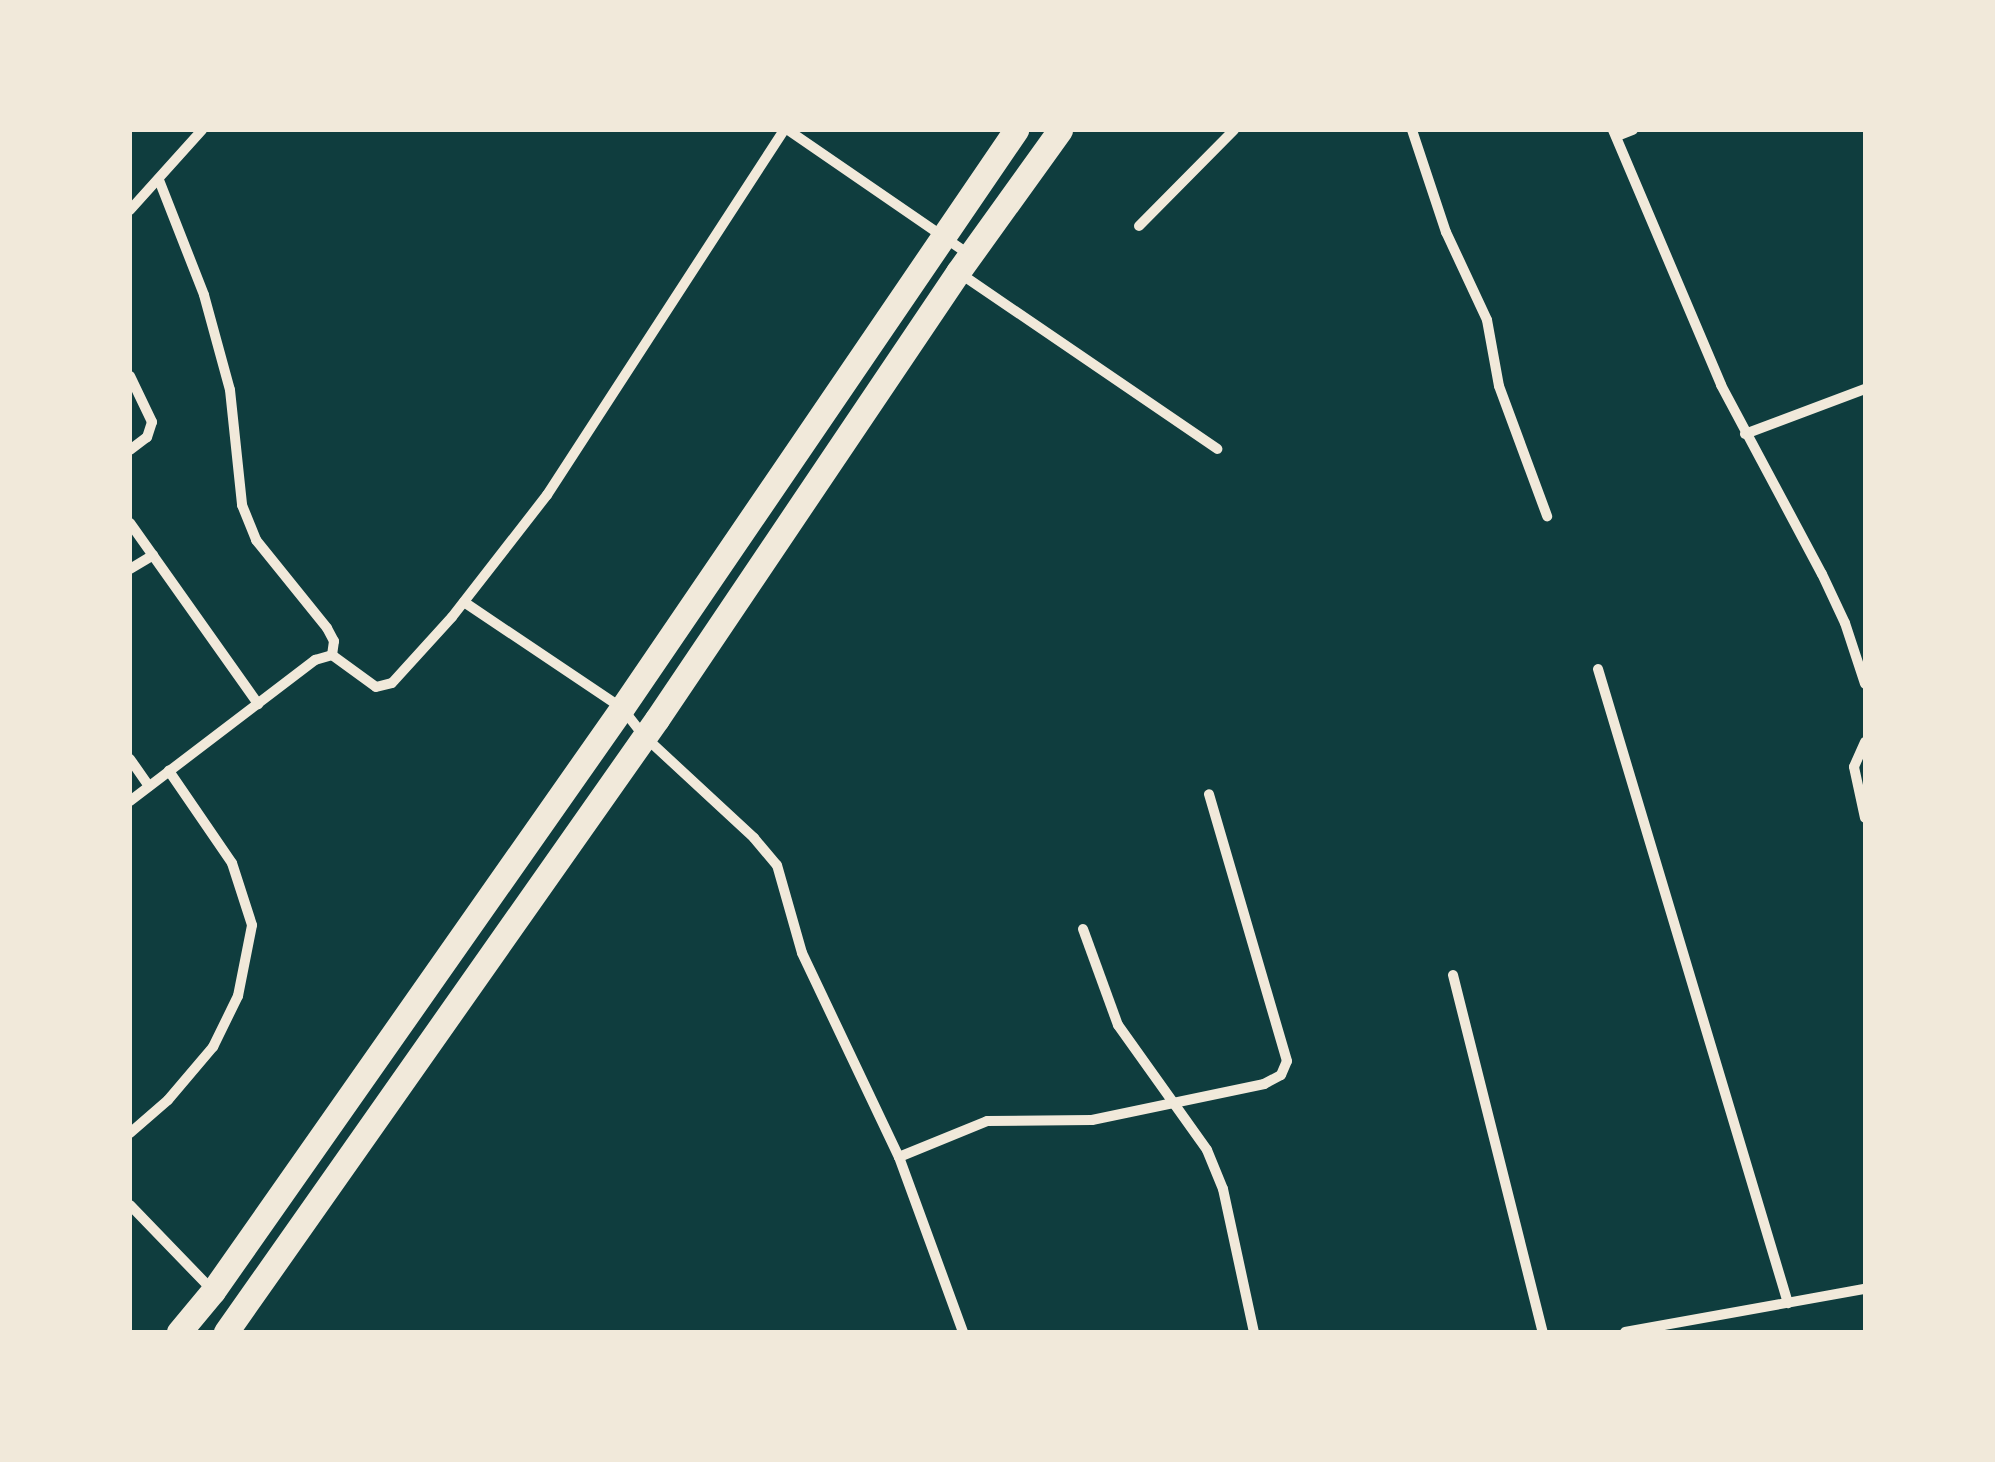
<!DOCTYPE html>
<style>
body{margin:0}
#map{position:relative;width:1995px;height:1462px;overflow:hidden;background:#0f3d3e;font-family:Raleway,sans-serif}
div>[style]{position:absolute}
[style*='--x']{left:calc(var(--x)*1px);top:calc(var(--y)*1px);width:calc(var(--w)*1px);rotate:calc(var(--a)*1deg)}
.minor>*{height:10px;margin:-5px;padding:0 5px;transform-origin:5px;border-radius:5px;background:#f1e9da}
.primary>*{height:25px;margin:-12.5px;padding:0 12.5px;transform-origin:12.5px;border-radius:12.5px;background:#f1e9da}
span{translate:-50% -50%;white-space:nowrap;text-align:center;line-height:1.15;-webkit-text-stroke:8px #f1e9da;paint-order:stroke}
.frame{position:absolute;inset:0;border:132px solid #f1e9da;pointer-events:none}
</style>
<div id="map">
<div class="minor">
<div style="--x:788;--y:130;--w:221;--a:34.5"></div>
<div style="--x:1412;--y:130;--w:108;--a:71.6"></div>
<div style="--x:1446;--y:232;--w:97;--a:65"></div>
<div style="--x:1487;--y:320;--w:67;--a:79.7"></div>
<div style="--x:1499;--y:386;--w:139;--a:69.7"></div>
<div style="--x:1613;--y:130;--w:277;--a:67"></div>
<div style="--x:1721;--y:385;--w:214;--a:61.9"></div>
<div style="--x:1822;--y:574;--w:54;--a:64.9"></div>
<div style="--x:1845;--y:623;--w:64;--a:71.8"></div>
<div style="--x:1617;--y:136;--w:17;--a:-21"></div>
<div style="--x:159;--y:180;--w:123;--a:68.6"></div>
<div style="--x:204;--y:295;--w:98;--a:74.7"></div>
<div style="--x:230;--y:390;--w:116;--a:84"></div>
<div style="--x:242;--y:505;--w:38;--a:68"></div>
<div style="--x:256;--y:540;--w:113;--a:51.1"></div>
<div style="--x:327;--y:628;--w:15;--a:62"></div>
<div style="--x:334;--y:641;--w:14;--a:98"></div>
<div style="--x:130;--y:210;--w:108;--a:-48"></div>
<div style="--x:1139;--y:226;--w:135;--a:-45.3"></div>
<div style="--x:958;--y:272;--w:314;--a:34.3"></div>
<div style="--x:130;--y:376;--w:51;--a:64.4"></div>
<div style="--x:152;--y:422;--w:16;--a:108"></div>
<div style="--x:147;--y:437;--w:21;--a:143"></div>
<div style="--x:1745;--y:434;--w:128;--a:-20.6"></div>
<div style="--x:130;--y:523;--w:222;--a:54.7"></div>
<div style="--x:130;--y:569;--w:27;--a:-31"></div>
<div style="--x:464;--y:602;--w:190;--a:33.9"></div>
<div style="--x:622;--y:708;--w:36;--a:52"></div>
<div style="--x:644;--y:736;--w:150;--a:42.8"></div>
<div style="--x:754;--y:838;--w:35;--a:50"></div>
<div style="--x:777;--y:865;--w:91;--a:74.1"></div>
<div style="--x:802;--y:953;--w:226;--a:64.6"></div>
<div style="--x:899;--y:1157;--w:186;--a:69.9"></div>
<div style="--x:1598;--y:669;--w:662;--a:73.32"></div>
<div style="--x:1865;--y:742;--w:27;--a:114"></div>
<div style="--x:1854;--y:767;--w:52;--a:77.8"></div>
<div style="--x:130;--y:759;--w:33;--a:55"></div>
<div style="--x:130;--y:801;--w:233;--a:-37.3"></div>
<div style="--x:315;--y:660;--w:18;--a:-16"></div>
<div style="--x:332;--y:655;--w:54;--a:36"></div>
<div style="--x:376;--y:687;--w:16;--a:-14"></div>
<div style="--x:392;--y:683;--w:89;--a:-47.7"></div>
<div style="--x:452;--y:617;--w:155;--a:-52.1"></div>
<div style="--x:547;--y:495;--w:435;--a:-57"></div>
<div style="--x:1083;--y:929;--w:102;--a:70"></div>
<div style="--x:1118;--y:1025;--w:153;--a:54.5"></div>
<div style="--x:1207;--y:1150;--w:42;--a:67.7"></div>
<div style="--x:1223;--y:1189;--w:146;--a:77.8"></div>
<div style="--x:1453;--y:975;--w:368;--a:75.9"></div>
<div style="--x:130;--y:1133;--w:50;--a:-41"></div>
<div style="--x:168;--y:1100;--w:70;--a:-49.7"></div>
<div style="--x:213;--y:1047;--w:57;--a:-63.9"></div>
<div style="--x:238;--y:996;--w:72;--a:-78.8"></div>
<div style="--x:252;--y:925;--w:65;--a:-107.9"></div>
<div style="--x:232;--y:863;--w:112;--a:-124.4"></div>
<div style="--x:899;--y:1157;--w:95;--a:-22.2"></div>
<div style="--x:987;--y:1121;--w:105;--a:-0.5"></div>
<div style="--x:1092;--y:1120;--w:176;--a:-11.8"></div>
<div style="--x:1264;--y:1084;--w:19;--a:-28"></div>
<div style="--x:1281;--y:1075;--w:15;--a:-67"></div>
<div style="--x:1287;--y:1061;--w:278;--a:-106.3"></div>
<div style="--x:130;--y:1205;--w:118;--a:46"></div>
<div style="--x:1625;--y:1332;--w:244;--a:-10.2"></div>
</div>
<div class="primary">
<div style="--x:179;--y:1332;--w:53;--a:-50.3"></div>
<div style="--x:213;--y:1291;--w:712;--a:-54.95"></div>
<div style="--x:622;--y:708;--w:700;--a:-55.72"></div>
<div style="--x:226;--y:1332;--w:749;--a:-54.89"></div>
<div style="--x:657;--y:719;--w:539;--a:-56.04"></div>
<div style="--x:958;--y:272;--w:175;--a:-54.3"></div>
</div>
<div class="frame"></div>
</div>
